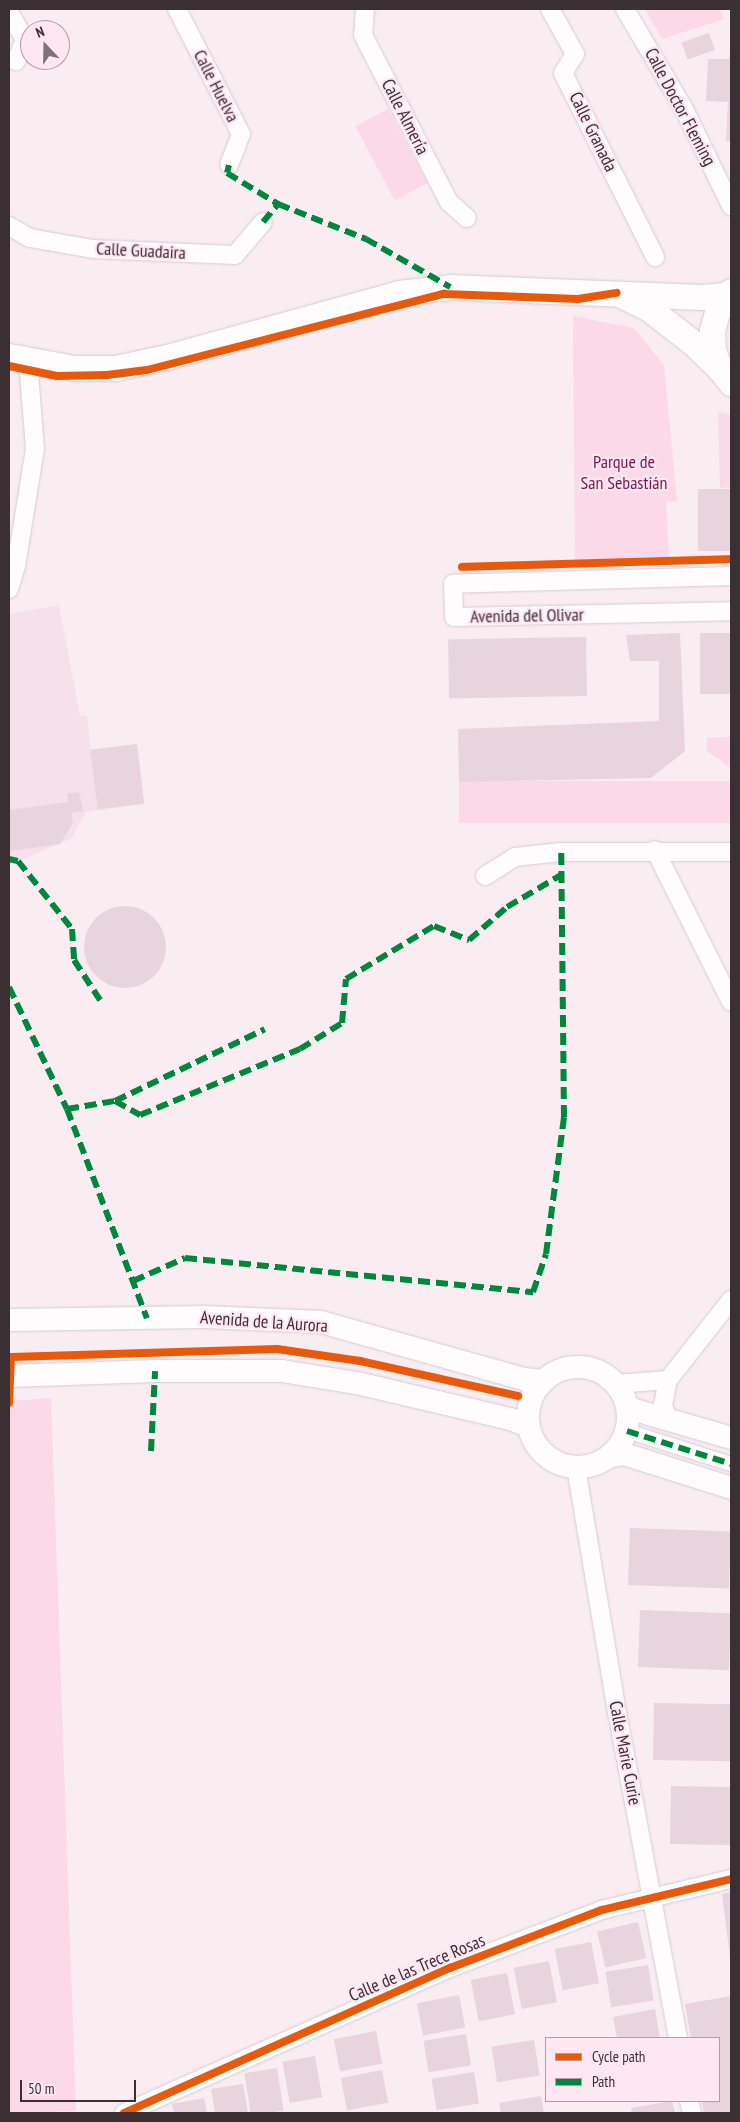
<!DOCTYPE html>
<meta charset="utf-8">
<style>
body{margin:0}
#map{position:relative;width:740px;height:2122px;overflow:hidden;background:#f9edf2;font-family:"PT Sans Narrow",sans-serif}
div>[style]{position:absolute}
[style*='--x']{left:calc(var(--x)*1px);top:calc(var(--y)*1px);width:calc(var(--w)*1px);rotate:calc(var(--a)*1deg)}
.built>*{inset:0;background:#f6e0e9}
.green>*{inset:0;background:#fcd9e8;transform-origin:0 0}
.building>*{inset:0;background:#e8d4dd;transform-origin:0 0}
.round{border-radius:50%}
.roads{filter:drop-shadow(0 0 1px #d6cbcf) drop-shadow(0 0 1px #d6cbcf)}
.pedestrian>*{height:14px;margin:-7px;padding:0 7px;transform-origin:7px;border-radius:7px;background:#fefcfd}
.minor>*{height:18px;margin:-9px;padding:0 9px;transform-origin:9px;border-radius:9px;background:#fefcfd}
.tertiary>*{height:22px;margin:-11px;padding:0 11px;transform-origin:11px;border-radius:11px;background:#fefcfd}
.tertiary>.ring{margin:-11px;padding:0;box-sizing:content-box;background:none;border:22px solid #fefcfd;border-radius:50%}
.secondary>*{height:25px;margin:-12.5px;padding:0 12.5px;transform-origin:12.5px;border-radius:12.5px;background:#fefcfd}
.quiet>*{height:6px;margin-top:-3px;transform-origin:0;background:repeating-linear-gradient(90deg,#00873e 0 12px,transparent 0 18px)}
.cycleway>*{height:8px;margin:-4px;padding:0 4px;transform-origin:4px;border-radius:4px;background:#e8590c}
span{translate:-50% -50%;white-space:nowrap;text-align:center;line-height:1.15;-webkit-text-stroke:4.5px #ffe7f1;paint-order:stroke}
.street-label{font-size:18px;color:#3a2f33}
.park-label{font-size:18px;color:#7a154f}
.frame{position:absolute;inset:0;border:10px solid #3a2f33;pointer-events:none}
.legend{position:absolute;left:545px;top:2037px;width:175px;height:65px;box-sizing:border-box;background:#ffe7f1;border:1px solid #b09da5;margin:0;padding:6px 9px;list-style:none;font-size:15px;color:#3a2f33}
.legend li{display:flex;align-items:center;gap:10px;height:25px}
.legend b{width:25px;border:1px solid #b09da5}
.north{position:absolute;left:20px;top:20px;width:50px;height:50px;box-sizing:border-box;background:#ffe7f1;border:1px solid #b09da5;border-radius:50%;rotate:339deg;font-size:14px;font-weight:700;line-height:20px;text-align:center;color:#3a2f33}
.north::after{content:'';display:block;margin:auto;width:18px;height:22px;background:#7d7276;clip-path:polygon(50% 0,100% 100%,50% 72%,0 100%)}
.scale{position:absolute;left:20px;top:2080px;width:116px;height:22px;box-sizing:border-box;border:2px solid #3a2f33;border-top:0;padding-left:6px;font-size:15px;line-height:18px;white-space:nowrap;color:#3a2f33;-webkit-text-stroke:4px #ffe7f1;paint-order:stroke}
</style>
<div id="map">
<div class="built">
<div style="clip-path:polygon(59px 605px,80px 716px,87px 715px,91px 750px,137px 744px,144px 804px,86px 812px,71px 839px,9px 865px,9px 614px)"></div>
</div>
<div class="green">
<div style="clip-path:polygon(645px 9px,720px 9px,724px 19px,662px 39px)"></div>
<div style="left:388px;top:109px;width:84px;height:37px;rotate:62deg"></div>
<div style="clip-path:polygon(573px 316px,634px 328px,664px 365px,677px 501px,666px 502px,669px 557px,575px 560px)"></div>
<div style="clip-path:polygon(718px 412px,731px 415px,731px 487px,720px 488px)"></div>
<div style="clip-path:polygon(731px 737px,731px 768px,707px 751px,707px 738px)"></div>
<div style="left:731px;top:781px;width:42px;height:272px;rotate:90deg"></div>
<div style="clip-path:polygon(51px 1398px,76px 2111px,9px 2113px,9px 1401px)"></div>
</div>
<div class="building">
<div style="left:709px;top:33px;width:18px;height:29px;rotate:71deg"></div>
<div style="clip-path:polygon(730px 51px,731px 52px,731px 141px,726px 141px,728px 102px,706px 101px,708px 59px,729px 59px)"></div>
<div style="left:731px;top:489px;width:62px;height:33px;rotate:90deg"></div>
<div style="clip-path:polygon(680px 633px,685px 751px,651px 778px,459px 782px,458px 729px,659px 721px,659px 661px,630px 661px,626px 635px)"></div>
<div style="left:731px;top:633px;width:61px;height:31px;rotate:90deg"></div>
<div style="left:586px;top:637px;width:59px;height:138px;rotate:89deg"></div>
<div style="left:137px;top:744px;width:60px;height:47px;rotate:83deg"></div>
<div style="clip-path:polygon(79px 792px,83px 811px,71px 813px,73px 823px,60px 844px,9px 851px,9px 810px,68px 802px,67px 794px)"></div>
<div class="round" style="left:84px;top:906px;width:82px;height:82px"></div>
<div style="left:630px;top:1528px;width:101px;height:57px;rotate:2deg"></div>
<div style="left:640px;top:1610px;width:91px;height:57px;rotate:2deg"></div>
<div style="left:654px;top:1703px;width:77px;height:57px;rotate:1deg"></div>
<div style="left:671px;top:1786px;width:60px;height:58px;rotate:1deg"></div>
<div style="clip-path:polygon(731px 1892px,731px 1958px,730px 1958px,722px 1894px)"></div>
<div style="left:638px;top:1922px;width:37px;height:42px;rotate:77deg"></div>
<div style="left:591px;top:1942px;width:42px;height:37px;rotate:79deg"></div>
<div style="left:549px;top:1961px;width:42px;height:36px;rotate:79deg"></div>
<div style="left:648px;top:1965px;width:36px;height:43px;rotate:81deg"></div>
<div style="left:507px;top:1973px;width:42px;height:37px;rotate:79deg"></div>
<div style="left:459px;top:1995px;width:33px;height:43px;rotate:79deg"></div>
<div style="clip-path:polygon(731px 1996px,731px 2113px,704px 2113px,702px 2101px,719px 2101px,719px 2038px,691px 2038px,685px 2004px)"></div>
<div style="clip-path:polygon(655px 2009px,660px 2038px,617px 2038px,613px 2017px)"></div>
<div style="left:376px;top:2031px;width:33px;height:43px;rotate:79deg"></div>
<div style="left:466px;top:2034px;width:32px;height:43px;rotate:81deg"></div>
<div style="left:534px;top:2040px;width:36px;height:43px;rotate:81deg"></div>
<div style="left:315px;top:2056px;width:42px;height:33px;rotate:80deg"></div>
<div style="left:277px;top:2068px;width:43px;height:33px;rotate:81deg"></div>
<div style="left:382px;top:2070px;width:33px;height:42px;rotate:79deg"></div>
<div style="left:474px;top:2072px;width:32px;height:43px;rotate:81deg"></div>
<div style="clip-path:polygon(243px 2084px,248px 2113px,215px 2113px,211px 2089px)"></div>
<div style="clip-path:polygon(541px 2096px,544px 2113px,501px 2113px,499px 2103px)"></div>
<div style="clip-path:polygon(204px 2098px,207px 2113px,174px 2113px,172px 2104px)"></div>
<div style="clip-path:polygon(672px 2101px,675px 2113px,632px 2113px,631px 2108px)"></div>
</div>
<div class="roads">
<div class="pedestrian">
<div style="--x:627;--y:1431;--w:109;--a:17.6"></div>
</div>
<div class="minor">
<div style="--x:177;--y:9;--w:140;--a:62.9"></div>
<div style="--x:241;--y:134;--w:33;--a:111"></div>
<div style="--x:365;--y:9;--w:26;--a:94"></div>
<div style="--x:363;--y:35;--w:188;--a:62.8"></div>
<div style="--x:449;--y:202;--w:24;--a:42"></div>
<div style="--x:550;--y:9;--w:51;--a:60.9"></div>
<div style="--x:575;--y:54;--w:22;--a:122"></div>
<div style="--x:563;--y:73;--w:206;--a:63.4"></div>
<div style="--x:625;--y:9;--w:116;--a:59.5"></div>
<div style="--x:684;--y:109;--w:108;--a:64.1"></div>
<div style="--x:9;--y:12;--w:32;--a:60"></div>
<div style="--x:25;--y:40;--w:23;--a:113"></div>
<div style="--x:9;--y:226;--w:24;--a:30"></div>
<div style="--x:30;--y:238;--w:64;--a:9.9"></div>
<div style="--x:93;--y:249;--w:142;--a:2.4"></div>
<div style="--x:235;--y:255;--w:43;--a:-49.7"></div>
<div style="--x:731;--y:576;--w:278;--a:178.4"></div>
<div style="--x:453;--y:584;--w:33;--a:88"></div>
<div style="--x:454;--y:617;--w:277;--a:-1.2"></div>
<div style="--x:9;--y:589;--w:24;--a:-73"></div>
<div style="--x:16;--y:566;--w:119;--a:-80.8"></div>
<div style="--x:35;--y:449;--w:89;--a:-94.5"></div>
<div style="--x:655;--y:850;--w:170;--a:63.4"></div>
<div style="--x:485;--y:876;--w:36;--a:-32"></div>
<div style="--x:515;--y:857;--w:46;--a:-6.2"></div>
<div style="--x:561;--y:852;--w:170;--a:0"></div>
<div style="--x:616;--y:1384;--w:52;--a:-4.4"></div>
<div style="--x:668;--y:1380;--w:102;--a:-51.8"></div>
<div style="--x:668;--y:1419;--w:15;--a:-110"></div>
<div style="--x:663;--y:1405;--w:25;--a:-79"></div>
<div style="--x:576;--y:1467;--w:254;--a:80.5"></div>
<div style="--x:618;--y:1717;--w:327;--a:79.4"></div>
<div style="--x:689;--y:2101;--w:12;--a:76"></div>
<div style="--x:124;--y:2113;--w:357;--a:-24"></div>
<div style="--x:450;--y:1968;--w:163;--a:-20.9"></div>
<div style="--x:602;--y:1910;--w:133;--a:-13.5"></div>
</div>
<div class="tertiary">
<div style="--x:9;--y:1320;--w:196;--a:-0.9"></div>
<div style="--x:205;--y:1317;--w:116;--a:2.5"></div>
<div style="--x:321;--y:1322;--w:211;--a:15.7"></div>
<div style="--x:524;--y:1379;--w:18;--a:6"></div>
<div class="ring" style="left:528px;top:1367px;width:78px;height:78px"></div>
<div style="--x:9;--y:1376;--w:146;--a:-2"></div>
<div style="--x:155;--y:1371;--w:127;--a:0"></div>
<div style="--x:282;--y:1371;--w:76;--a:9.1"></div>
<div style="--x:357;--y:1383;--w:157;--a:13.2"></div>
<div style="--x:510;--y:1419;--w:19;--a:21"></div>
<div style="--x:628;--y:1408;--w:107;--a:16.2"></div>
<div style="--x:610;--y:1456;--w:14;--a:-8"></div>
<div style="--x:624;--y:1454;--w:112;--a:17.6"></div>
</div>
<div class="secondary">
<div style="--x:731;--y:291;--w:25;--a:124"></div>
<div style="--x:717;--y:312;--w:20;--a:105"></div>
<div style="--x:712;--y:331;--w:19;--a:87"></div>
<div style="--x:713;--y:350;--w:20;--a:70"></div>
<div style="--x:720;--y:369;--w:18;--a:52"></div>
<div style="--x:623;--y:296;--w:28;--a:26"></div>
<div style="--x:648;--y:308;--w:56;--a:37.7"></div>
<div style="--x:692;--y:342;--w:39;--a:44"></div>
<div style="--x:9;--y:356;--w:66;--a:10.5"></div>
<div style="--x:74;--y:368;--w:41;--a:0"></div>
<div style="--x:115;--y:368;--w:53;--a:-11.9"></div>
<div style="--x:167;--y:357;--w:241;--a:-15.4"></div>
<div style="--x:399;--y:293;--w:51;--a:-6.7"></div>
<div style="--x:450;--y:287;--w:252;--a:2.3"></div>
<div style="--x:702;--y:297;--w:25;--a:-5"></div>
</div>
</div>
<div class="quiet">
<div style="--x:229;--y:165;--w:8;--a:104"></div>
<div style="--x:227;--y:173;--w:60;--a:31.3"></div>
<div style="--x:278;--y:204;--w:95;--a:21.7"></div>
<div style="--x:366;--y:239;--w:97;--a:29.7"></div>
<div style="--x:263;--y:222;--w:23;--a:-50"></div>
<div style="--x:9;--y:859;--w:9;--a:13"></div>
<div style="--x:18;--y:861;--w:87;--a:51.5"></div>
<div style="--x:72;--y:929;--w:31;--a:86"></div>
<div style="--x:74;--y:960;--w:48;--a:57"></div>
<div style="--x:9;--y:987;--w:135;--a:64.6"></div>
<div style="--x:67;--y:1109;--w:224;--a:69.1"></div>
<div style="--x:115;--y:1101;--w:29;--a:29"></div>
<div style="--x:140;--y:1115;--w:173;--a:-22.4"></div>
<div style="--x:300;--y:1049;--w:49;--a:-31.8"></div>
<div style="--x:342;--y:1023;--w:44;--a:-84.8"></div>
<div style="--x:346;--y:979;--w:103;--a:-31.1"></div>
<div style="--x:434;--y:926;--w:38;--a:22"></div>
<div style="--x:469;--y:940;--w:50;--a:-41"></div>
<div style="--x:507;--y:907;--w:63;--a:-30.7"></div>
<div style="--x:67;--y:1109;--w:49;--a:-9.5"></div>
<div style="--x:115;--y:1101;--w:166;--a:-25.6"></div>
<div style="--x:133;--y:1281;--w:57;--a:-23.9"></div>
<div style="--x:185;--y:1258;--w:350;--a:5.6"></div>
<div style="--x:533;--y:1292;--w:40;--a:-71.1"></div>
<div style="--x:546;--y:1254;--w:138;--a:-82.5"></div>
<div style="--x:564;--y:1117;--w:265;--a:-90.6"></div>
<div style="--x:627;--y:1431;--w:109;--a:17.6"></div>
<div style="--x:151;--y:1451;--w:80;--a:-87.1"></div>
</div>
<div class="cycleway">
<div style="--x:9;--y:366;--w:49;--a:11.8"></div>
<div style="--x:57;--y:376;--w:50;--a:-1.1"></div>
<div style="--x:107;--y:375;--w:40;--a:-7.1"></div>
<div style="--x:147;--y:370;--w:307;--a:-14.4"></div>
<div style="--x:444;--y:294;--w:134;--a:2.1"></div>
<div style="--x:578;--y:299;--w:39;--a:-9"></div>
<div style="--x:462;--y:567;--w:269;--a:-1.7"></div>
<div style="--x:9;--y:1403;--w:46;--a:-87.5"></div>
<div style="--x:11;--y:1357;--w:266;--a:-1.7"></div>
<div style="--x:277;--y:1349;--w:84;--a:8.2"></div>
<div style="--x:360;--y:1361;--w:162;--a:12.5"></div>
<div style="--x:124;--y:2113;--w:357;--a:-24"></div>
<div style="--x:450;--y:1968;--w:163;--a:-20.9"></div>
<div style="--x:602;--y:1910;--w:133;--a:-13.5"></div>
</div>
<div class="street-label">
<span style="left:216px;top:86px;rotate:63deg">Calle Huelva</span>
<span style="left:680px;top:107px;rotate:62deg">Calle Doctor Fleming</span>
<span style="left:405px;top:117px;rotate:63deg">Calle Almería</span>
<span style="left:593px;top:132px;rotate:64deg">Calle Granada</span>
<span style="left:141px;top:251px;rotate:3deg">Calle Guadaira</span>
<span style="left:527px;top:616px;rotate:-1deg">Avenida del Olivar</span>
<span style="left:264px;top:1322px;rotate:4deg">Avenida de la Aurora</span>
<span style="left:625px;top:1753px;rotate:79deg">Calle Marie Curie</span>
<span style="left:417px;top:1968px;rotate:-23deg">Calle de las Trece Rosas</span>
</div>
<div class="park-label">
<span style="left:624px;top:473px">Parque de<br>San Sebastián</span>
</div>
<div class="frame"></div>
<ul class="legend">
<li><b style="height:6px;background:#e8590c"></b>Cycle path</li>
<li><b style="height:6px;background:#00873e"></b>Path</li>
</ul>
<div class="north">N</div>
<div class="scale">50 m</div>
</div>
